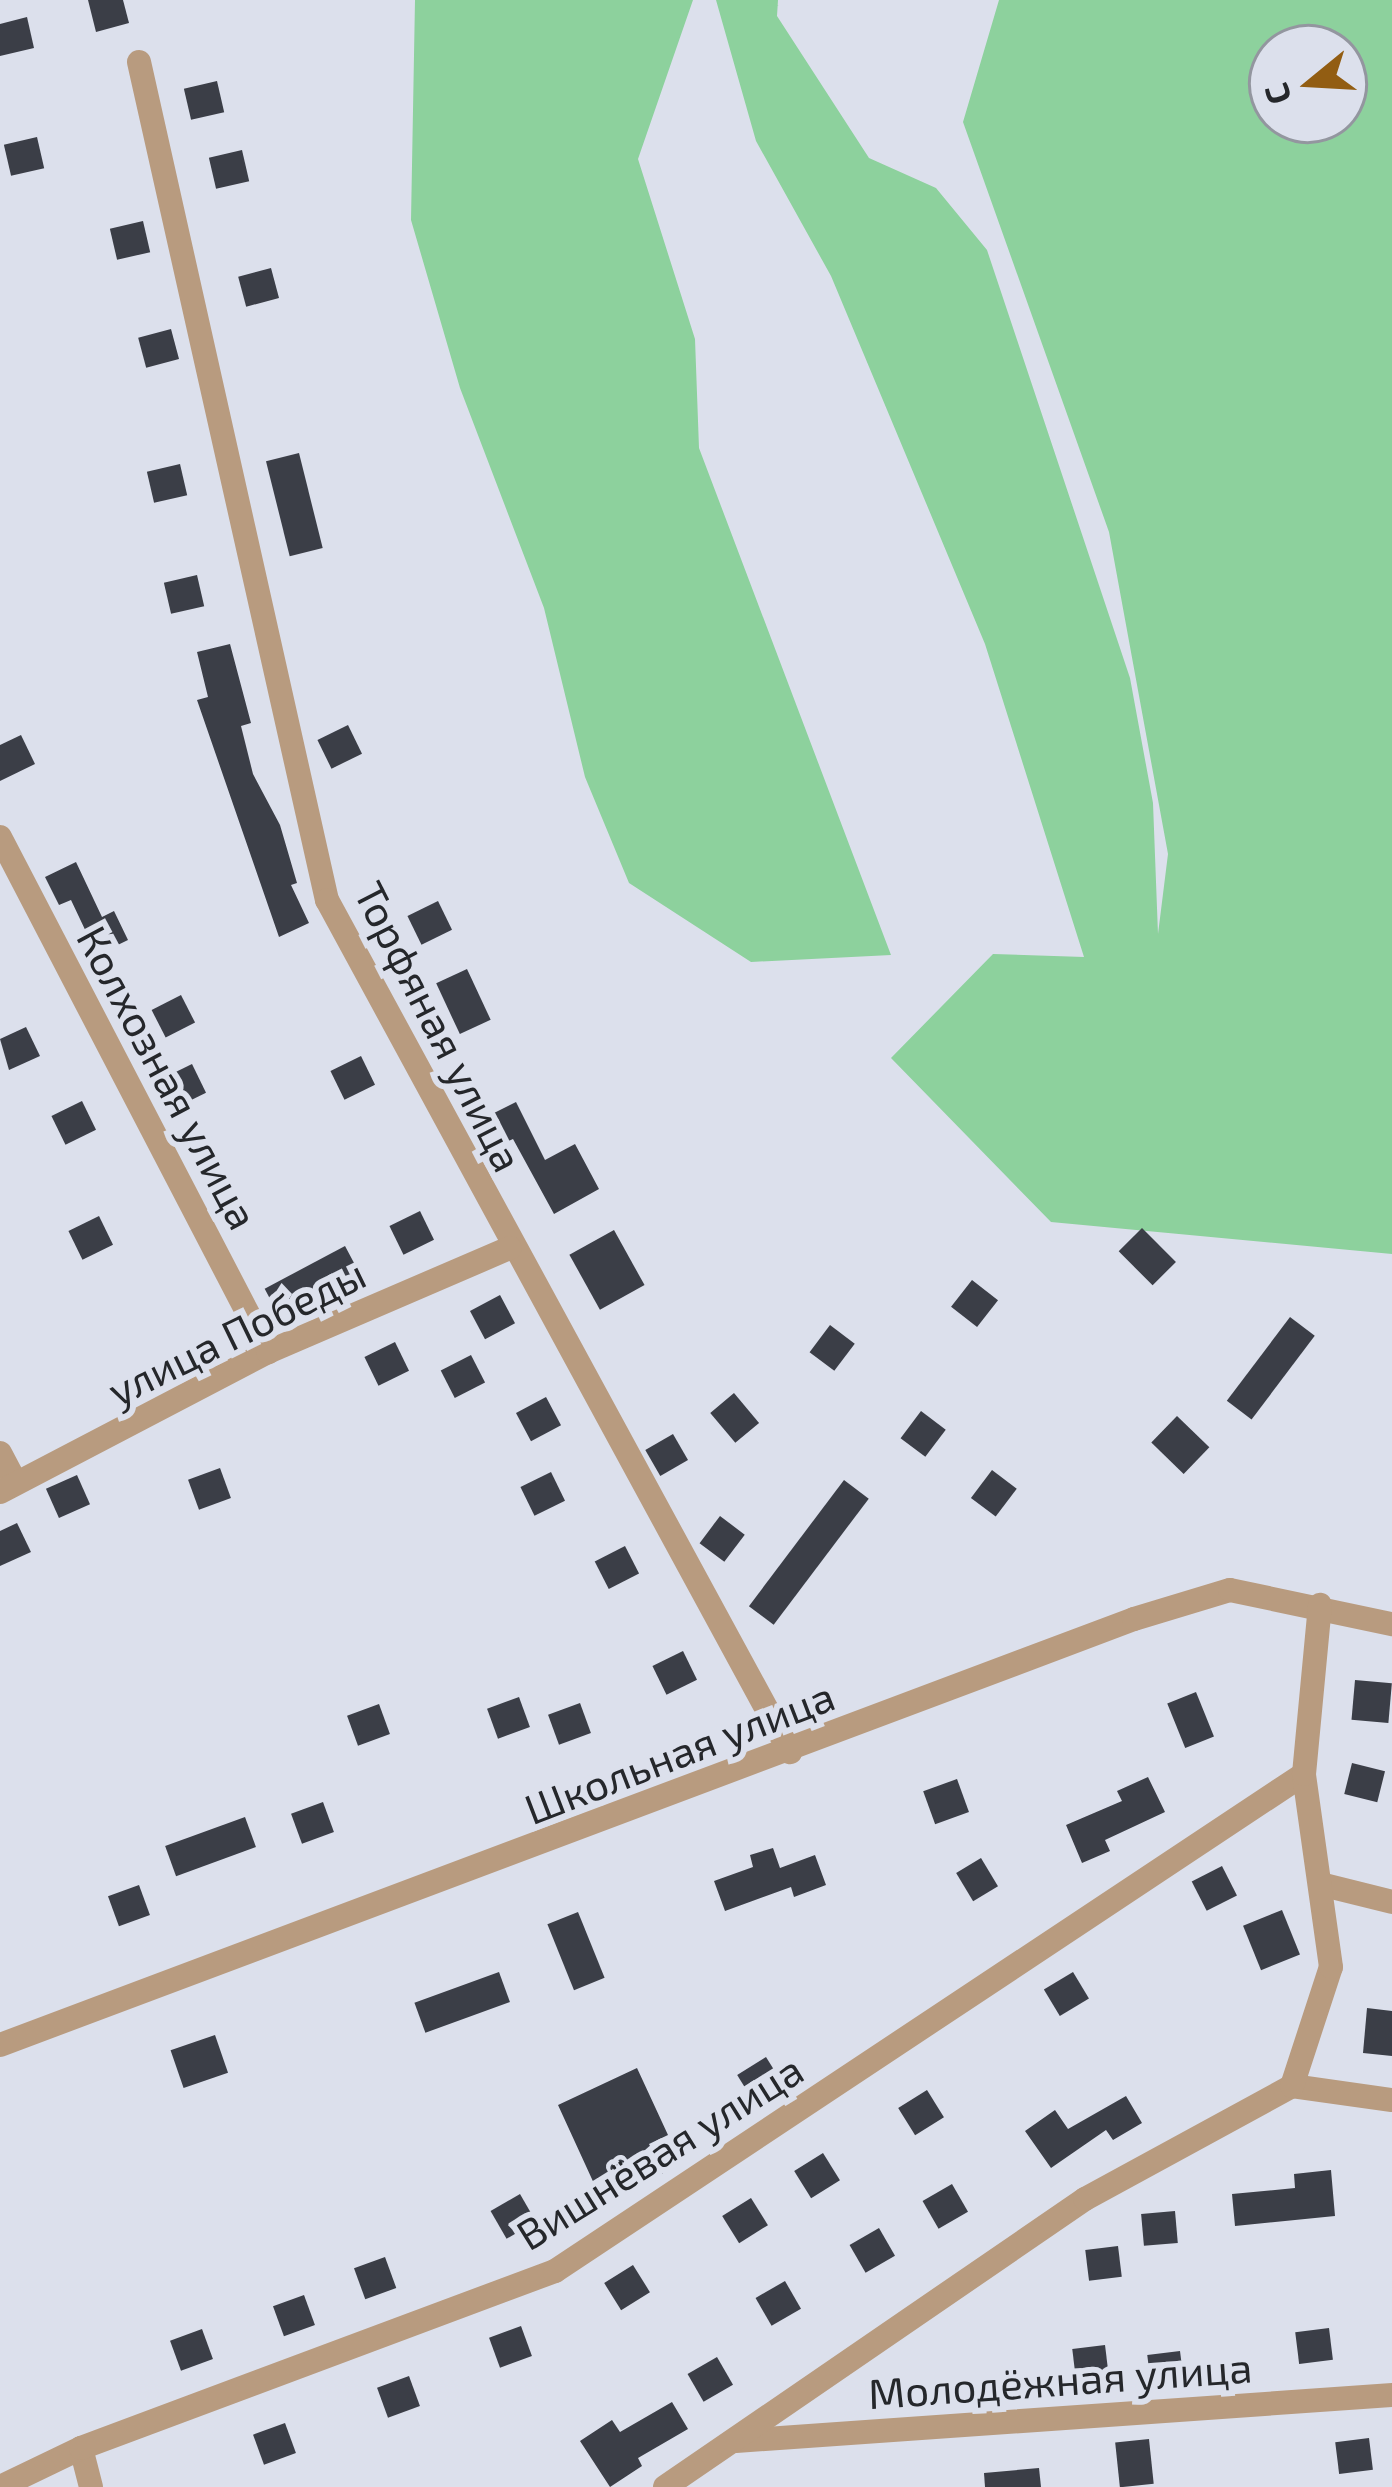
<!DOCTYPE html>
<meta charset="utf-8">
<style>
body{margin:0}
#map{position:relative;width:1392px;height:2487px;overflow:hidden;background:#dce0ec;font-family:"Exo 2",sans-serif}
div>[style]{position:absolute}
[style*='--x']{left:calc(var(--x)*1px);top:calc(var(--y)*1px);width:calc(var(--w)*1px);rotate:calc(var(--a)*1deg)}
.green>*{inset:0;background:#8dd19d}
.building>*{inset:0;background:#3b3e47;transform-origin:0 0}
.minor>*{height:24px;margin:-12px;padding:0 12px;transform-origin:12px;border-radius:12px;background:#b89b7f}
span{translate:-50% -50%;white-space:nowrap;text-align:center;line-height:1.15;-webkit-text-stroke:12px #dce0ec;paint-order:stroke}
.street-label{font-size:42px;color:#25272b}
.north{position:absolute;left:1248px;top:24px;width:120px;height:120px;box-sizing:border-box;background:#dce0ec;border:3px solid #93969f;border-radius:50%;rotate:252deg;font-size:33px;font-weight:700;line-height:48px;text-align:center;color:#25272b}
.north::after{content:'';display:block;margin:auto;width:42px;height:54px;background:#925d12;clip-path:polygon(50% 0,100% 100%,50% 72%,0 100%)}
</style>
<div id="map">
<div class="green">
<div style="clip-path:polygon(415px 0,693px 0,638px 159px,695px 339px,699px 448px,891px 955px,751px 962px,629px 883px,585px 777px,544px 608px,460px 388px,411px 220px)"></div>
<div style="clip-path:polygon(evenodd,716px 0,778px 0,777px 16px,869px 158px,936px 188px,987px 250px,1130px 678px,1153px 803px,1158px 934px,1168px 854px,1109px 532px,963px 122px,999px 0,1392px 0,1392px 1254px,1051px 1222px,891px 1058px,993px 954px,1084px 957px,985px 644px,831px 276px,756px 141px,716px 0,1272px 48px,1344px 48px,1344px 120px,1272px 120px,1272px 48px)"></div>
</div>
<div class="building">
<div style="clip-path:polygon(88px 0,123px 0,129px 23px,96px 32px)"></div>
<div style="clip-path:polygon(27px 17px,34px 48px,0 56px,0 24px)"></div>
<div style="left:217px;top:81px;width:32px;height:34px;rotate:77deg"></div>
<div style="left:37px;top:137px;width:32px;height:34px;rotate:77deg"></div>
<div style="left:242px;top:150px;width:32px;height:34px;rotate:77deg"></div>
<div style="left:143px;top:221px;width:32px;height:34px;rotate:77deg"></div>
<div style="left:271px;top:268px;width:31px;height:34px;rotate:75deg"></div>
<div style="left:171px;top:329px;width:31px;height:34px;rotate:75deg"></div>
<div style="left:299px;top:453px;width:98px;height:34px;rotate:76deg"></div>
<div style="left:180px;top:464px;width:32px;height:34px;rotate:77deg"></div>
<div style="left:197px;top:575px;width:32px;height:34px;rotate:77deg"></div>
<div style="clip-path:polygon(230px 644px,251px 723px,241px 726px,253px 774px,280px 825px,297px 883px,291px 885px,309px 923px,279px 937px,197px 700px,208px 697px,197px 652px)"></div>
<div style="left:348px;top:725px;width:32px;height:34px;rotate:64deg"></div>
<div style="clip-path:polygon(21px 735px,35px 764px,0 781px,0 745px)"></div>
<div style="clip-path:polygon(76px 862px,102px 917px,114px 911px,128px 940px,97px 955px,71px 900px,59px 905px,45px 877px)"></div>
<div style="left:438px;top:901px;width:32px;height:34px;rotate:64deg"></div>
<div style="left:467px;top:969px;width:56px;height:34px;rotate:65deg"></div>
<div style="left:181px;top:995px;width:31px;height:33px;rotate:63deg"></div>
<div style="clip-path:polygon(26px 1027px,40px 1056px,9px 1070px,0 1039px)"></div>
<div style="left:361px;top:1056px;width:32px;height:34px;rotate:64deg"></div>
<div style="left:192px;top:1064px;width:32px;height:34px;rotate:64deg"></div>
<div style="left:82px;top:1101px;width:32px;height:34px;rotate:64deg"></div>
<div style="clip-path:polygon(516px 1102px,545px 1160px,575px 1144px,599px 1189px,554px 1214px,513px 1139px,500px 1145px,486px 1117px)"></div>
<div style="left:420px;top:1211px;width:32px;height:34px;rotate:64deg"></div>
<div style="left:99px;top:1216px;width:32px;height:34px;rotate:64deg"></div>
<div style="left:1142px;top:1228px;width:48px;height:33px;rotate:45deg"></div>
<div style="left:614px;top:1230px;width:63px;height:51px;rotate:61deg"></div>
<div style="left:345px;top:1246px;width:32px;height:91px;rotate:62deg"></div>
<div style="left:972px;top:1280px;width:33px;height:34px;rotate:38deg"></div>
<div style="left:500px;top:1295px;width:32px;height:34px;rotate:62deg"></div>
<div style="left:1290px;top:1317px;width:31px;height:105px;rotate:37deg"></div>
<div style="left:830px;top:1325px;width:31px;height:34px;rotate:37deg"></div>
<div style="left:395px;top:1342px;width:32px;height:34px;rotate:64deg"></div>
<div style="left:471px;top:1355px;width:31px;height:34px;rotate:63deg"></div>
<div style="left:734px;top:1393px;width:39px;height:31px;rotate:50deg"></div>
<div style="left:546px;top:1397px;width:32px;height:34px;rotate:62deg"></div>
<div style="left:921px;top:1411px;width:31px;height:34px;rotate:37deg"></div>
<div style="left:1177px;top:1416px;width:45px;height:37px;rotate:44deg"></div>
<div style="left:673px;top:1434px;width:30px;height:32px;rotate:60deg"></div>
<div style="left:220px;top:1468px;width:32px;height:34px;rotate:70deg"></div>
<div style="left:992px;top:1470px;width:31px;height:35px;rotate:37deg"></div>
<div style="left:551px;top:1472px;width:32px;height:34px;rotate:64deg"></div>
<div style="left:77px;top:1475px;width:32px;height:34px;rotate:66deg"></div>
<div style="left:844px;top:1480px;width:31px;height:158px;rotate:37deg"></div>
<div style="left:720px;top:1516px;width:31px;height:34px;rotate:37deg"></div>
<div style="clip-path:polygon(17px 1523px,31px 1552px,0 1566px,0 1531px)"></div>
<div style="left:625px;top:1546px;width:31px;height:34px;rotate:63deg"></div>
<div style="left:683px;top:1651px;width:32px;height:34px;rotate:64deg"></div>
<div style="left:1355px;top:1680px;width:37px;height:40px;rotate:5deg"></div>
<div style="left:1196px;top:1692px;width:48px;height:31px;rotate:68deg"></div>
<div style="left:519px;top:1697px;width:32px;height:34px;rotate:70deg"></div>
<div style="left:580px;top:1703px;width:32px;height:34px;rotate:70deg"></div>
<div style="left:379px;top:1704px;width:32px;height:34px;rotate:70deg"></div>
<div style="left:1352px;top:1763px;width:34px;height:32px;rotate:14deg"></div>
<div style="clip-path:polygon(1148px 1777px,1165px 1812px,1105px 1840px,1110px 1851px,1082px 1863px,1066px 1825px,1122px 1801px,1117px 1791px)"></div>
<div style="left:957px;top:1779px;width:35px;height:36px;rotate:70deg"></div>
<div style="left:323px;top:1802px;width:32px;height:34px;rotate:70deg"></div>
<div style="left:245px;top:1817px;width:32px;height:85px;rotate:70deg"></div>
<div style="clip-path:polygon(773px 1848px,780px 1868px,815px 1855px,826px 1885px,794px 1897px,791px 1887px,725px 1911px,714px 1881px,753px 1867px,750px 1855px)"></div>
<div style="left:981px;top:1858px;width:33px;height:29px;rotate:59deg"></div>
<div style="left:1222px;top:1866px;width:33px;height:34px;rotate:63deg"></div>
<div style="left:139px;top:1885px;width:32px;height:33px;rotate:70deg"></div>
<div style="left:1282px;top:1910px;width:48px;height:42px;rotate:68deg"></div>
<div style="left:578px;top:1912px;width:71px;height:33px;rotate:68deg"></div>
<div style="left:499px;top:1972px;width:32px;height:90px;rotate:70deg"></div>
<div style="left:1073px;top:1972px;width:31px;height:34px;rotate:59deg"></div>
<div style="clip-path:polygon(1367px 2008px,1392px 2011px,1392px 2056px,1363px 2053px)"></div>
<div style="left:215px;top:2035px;width:40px;height:47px;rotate:71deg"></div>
<div style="left:766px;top:2057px;width:32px;height:34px;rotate:58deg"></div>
<div style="clip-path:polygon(637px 2068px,668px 2135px,649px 2144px,663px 2173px,602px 2201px,558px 2105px)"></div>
<div style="left:927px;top:2090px;width:32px;height:34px;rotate:58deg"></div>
<div style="clip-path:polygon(1126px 2096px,1142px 2123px,1113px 2140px,1106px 2130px,1051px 2168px,1025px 2131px,1055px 2110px,1068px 2129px)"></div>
<div style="left:823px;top:2153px;width:32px;height:34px;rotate:58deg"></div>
<div style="clip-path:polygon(1331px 2170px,1335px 2216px,1235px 2226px,1232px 2194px,1295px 2188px,1294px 2174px)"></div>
<div style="left:952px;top:2184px;width:32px;height:34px;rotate:60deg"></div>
<div style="left:520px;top:2194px;width:32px;height:34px;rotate:60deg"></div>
<div style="left:751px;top:2198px;width:32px;height:34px;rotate:58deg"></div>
<div style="left:1175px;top:2211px;width:32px;height:34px;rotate:85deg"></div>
<div style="left:879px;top:2228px;width:32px;height:34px;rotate:60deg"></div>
<div style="left:1118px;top:2246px;width:31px;height:33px;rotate:83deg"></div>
<div style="left:385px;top:2257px;width:33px;height:33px;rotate:70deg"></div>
<div style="left:633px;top:2265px;width:32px;height:34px;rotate:58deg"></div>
<div style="left:785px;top:2281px;width:32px;height:34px;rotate:60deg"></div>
<div style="left:304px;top:2295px;width:32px;height:33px;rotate:70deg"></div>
<div style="left:521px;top:2326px;width:32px;height:34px;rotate:70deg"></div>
<div style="left:1329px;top:2328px;width:32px;height:34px;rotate:83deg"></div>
<div style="left:202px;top:2329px;width:32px;height:34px;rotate:70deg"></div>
<div style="left:1105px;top:2345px;width:32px;height:33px;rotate:83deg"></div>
<div style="left:1180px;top:2351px;width:32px;height:33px;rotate:83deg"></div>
<div style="left:717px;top:2357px;width:32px;height:34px;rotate:60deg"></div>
<div style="left:409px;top:2376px;width:32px;height:34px;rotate:70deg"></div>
<div style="clip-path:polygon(672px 2402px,688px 2429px,638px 2458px,642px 2466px,610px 2487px,580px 2441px,612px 2420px,620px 2432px)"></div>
<div style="left:285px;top:2423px;width:32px;height:34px;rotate:70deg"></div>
<div style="left:1369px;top:2438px;width:32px;height:34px;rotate:83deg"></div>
<div style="left:1149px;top:2439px;width:45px;height:34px;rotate:84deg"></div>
<div style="clip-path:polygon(1039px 2468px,1041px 2487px,985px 2487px,984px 2473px)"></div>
</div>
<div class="minor">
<div style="--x:139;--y:62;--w:859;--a:77.36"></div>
<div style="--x:327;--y:900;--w:970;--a:61.48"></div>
<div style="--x:0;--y:837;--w:581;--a:62.51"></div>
<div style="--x:0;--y:1453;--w:34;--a:62"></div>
<div style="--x:0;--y:1492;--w:302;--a:-27.6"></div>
<div style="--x:268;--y:1352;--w:263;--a:-23.3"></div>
<div style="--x:1324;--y:1885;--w:70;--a:14"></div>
<div style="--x:0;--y:2045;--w:1211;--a:-20.59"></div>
<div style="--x:1134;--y:1619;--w:100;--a:-16.8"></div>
<div style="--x:1230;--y:1590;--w:166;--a:11.9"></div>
<div style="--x:1292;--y:2086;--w:101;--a:8"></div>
<div style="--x:736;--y:2441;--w:658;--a:-4.01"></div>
<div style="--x:81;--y:2448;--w:40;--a:75.6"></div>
<div style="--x:0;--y:2487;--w:90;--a:-25.7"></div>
<div style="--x:81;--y:2448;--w:506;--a:-20.48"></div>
<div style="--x:555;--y:2271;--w:899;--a:-33.57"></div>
<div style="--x:665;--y:2487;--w:509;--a:-34.44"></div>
<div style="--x:1085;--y:2199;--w:236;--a:-28.6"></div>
<div style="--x:1292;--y:2086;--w:125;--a:-71.9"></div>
<div style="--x:1331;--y:1967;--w:195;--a:-98"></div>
<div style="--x:1304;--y:1774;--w:170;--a:-84.6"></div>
</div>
<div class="street-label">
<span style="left:440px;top:1026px;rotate:63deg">Торфяная улица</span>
<span style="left:169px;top:1077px;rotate:62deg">Колхозная улица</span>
<span style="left:236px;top:1331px;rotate:-26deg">улица Победы</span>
<span style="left:679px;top:1751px;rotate:-21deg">Школьная улица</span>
<span style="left:659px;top:2151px;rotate:-32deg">Вишнёвая улица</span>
<span style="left:1060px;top:2379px;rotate:-4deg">Молодёжная улица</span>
</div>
<div class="north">С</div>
</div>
